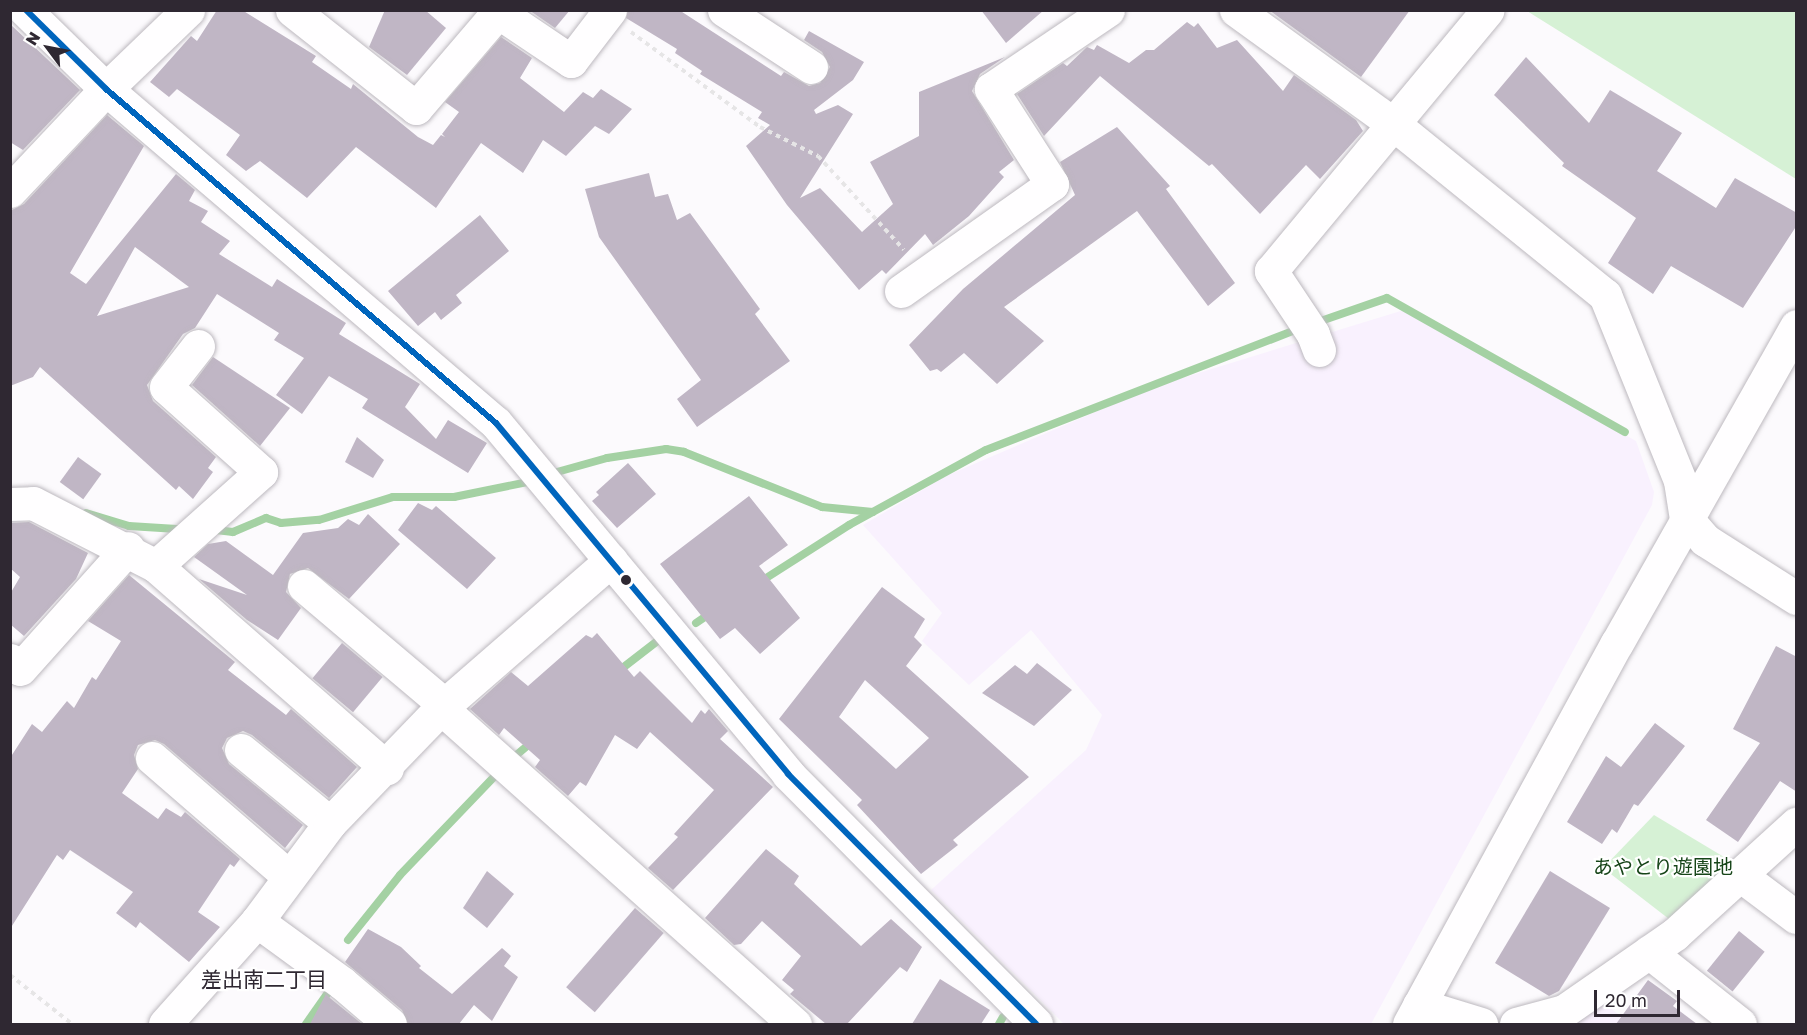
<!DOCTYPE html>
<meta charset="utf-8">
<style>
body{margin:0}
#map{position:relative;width:1807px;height:1035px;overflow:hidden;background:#fcfafd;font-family:"Golos Text","Noto Sans JP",sans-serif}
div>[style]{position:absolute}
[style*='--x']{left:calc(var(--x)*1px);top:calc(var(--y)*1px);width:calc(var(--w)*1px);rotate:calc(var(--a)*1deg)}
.built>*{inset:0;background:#f9f1fe}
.green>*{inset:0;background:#d6f1d5}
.stream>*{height:8px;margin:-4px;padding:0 4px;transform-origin:4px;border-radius:4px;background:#a4d1a3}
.building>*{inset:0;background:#c0b6c5;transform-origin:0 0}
.path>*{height:4px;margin-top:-2px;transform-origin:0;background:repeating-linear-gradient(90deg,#e6e5e6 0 4.5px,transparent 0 9px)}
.roads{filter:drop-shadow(0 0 2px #bdb9bf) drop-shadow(0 0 2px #bdb9bf)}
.minor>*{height:33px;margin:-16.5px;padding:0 16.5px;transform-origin:16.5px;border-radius:16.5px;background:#fffeff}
.bus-1>*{height:6px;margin:-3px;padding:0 3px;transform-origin:3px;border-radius:3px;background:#0065bd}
.dots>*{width:16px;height:16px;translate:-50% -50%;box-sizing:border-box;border:3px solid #fff;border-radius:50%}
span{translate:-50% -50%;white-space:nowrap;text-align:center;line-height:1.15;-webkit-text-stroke:4.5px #fff;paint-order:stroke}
.park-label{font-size:20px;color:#174519}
.neighbourhood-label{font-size:21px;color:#2f2832}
.frame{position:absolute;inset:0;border:12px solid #2f2832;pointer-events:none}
.north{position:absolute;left:18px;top:18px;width:60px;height:60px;-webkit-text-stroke:4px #fff;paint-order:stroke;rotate:302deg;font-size:16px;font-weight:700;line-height:24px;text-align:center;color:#2f2832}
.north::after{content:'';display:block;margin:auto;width:21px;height:27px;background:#2f2832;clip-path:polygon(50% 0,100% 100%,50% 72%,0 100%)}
.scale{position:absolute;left:1594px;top:990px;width:86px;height:27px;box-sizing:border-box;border:3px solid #2f2832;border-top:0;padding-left:8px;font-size:18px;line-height:21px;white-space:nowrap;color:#2f2832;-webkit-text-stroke:4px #fff;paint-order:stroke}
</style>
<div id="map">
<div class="built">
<div style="clip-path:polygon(1404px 310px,1636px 441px,1654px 492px,1652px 505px,1371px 1024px,1064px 1024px,931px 890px,1086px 750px,1102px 715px,1031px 630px,969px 685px,922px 641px,942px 613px,863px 525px,946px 476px,1156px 386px)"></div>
<div style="clip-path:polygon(1600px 1000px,1631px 1024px,1558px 1024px)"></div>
</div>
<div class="green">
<div style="clip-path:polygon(1527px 11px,1796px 11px,1796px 179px)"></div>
<div style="clip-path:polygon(1654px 815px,1734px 863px,1669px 919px,1603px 868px)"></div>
</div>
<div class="stream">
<div style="--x:1315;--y:323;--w:76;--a:-19.1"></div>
<div style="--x:1387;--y:298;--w:273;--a:29.4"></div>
<div style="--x:557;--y:472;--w:52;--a:-15.6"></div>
<div style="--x:607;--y:458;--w:60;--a:-8.7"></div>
<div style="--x:666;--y:449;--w:18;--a:9"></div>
<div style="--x:684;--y:452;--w:149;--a:21.7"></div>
<div style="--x:822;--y:507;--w:51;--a:5.6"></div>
<div style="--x:86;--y:513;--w:45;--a:16.8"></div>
<div style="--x:129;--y:526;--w:48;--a:3.6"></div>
<div style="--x:216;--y:530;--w:17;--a:7"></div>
<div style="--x:233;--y:532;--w:36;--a:-23"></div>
<div style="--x:266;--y:518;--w:16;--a:18"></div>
<div style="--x:281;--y:523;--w:38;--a:-5"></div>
<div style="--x:319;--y:520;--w:77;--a:-17.3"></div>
<div style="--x:393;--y:497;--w:61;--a:0"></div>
<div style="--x:454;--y:497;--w:76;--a:-11.5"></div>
<div style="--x:760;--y:582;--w:106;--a:-32.6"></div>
<div style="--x:849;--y:525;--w:156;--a:-28.7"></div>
<div style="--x:986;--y:450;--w:337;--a:-21.2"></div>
<div style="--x:696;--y:623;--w:18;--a:-34"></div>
<div style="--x:616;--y:673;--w:56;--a:-37.7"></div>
<div style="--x:514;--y:757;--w:26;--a:-40"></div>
<div style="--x:348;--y:940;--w:83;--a:-51.3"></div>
<div style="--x:400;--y:875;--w:136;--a:-46.2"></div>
<div style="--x:306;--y:1024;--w:37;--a:-55"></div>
<div style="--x:999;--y:1024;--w:8;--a:-60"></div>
</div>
<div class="building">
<div style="clip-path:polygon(217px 10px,242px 10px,316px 56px,312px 62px,351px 89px,353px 84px,418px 137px,433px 145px,441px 135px,445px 137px,442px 134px,459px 112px,445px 102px,501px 37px,532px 58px,520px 78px,564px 112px,583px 92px,593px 98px,601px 89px,632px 109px,609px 134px,595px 126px,566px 156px,543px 140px,523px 173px,481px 143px,436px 208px,356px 147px,307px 198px,260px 161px,246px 171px,226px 155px,240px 135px,177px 89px,169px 97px,150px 82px,191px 36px,197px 41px)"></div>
<div style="clip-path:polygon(385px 10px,425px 10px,446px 28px,407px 75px,369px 47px)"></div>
<div style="clip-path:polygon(529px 10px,570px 10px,555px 28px)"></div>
<div style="clip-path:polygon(628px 10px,679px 10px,781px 76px,784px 72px,809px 86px,820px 83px,830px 67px,822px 52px,804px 40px,809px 31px,864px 62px,853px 80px,814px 110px,816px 114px,838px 105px,853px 114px,800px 198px,820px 188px,862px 232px,893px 204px,870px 162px,919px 136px,919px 92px,1005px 57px,980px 74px,972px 91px,1014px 160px,999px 172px,1004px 177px,969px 216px,933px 245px,925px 234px,886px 274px,882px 270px,859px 290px,787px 205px,746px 146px,770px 125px,758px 118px,762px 112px,700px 74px,702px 71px,675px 53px,677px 49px,626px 18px)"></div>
<div style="clip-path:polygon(981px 10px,1044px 10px,1006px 43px)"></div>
<div style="clip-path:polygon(1269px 10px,1410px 10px,1361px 77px)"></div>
<div style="clip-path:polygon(1187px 22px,1194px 27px,1198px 23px,1217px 48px,1237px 40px,1283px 91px,1294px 75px,1356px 120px,1363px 131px,1320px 179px,1306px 165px,1260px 214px,1212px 164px,1209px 166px,1100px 76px,1044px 136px,1017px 94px,1063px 63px,1067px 66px,1087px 47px,1094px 50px,1097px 45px,1129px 63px,1146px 50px,1154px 50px)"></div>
<div style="clip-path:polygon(10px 24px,80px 90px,23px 150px,10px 142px)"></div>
<div style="clip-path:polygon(1526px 57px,1589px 123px,1610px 90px,1682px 133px,1657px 171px,1716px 208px,1735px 178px,1797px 213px,1797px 225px,1743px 308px,1671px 266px,1653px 294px,1608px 263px,1636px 218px,1562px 166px,1564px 163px,1494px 95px)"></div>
<div style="clip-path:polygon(evenodd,107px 115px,144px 146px,70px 273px,86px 284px,176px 174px,195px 190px,189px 201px,208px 211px,201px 222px,230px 241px,219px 254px,272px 287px,277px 279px,346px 323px,339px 334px,420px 384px,405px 407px,436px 439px,448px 420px,487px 443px,468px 473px,362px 408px,368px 399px,329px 376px,302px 414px,276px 395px,304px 358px,274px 340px,279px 333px,217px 294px,195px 328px,183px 334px,147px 385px,153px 401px,216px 457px,208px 468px,213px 472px,193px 499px,179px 486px,176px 490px,40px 367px,33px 377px,10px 386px,10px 211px,24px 204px,107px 115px,135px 247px,189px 287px,97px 316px,135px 247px)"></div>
<div style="clip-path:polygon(1117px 127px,1170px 186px,1166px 189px,1235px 283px,1208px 306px,1137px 211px,1004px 307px,1044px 341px,997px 384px,964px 353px,941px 372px,937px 369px,930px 371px,909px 345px,963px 289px,1075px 195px,1060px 162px)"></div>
<div style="clip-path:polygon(649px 173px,655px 197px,668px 194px,677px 220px,690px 213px,760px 309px,755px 314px,790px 361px,697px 427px,677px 399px,701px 380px,599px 237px,585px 189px)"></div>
<div style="clip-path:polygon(480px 215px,509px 251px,456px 295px,462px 303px,441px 320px,435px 312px,418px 326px,388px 291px)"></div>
<div style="clip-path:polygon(213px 357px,290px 408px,260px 446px,192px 385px)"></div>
<div style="clip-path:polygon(357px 437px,384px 460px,373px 478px,345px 462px)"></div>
<div style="left:78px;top:457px;width:29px;height:31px;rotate:36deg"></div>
<div style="clip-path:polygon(628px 463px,656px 494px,617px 528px,592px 501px,599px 495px,596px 492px)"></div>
<div style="clip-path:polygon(749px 496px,788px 545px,759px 566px,800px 618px,760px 654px,735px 628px,720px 639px,660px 564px)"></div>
<div style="clip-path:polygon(418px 503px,432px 510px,436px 506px,496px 558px,467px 589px,398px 530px)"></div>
<div style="clip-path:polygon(368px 514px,400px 544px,349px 599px,308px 568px,290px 574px,286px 592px,301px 608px,278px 640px,247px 620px,199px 579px,247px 595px,194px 557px,208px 544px,226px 541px,273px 575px,303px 533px,338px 528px,348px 519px,359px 525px)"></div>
<div style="clip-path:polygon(29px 522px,88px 553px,76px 579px,24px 636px,10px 624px,10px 594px,20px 577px,10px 568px,10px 523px)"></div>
<div style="clip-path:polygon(129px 575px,235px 662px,228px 670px,286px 715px,291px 709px,357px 767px,329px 798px,252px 735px,243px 731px,227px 738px,222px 748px,229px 764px,303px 825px,285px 848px,164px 744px,155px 740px,138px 745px,134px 755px,138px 769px,122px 793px,158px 819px,166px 808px,181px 817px,185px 812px,240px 859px,234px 867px,230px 864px,198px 912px,220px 927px,189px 962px,140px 922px,136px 928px,116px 913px,133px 892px,70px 850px,63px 860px,57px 855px,10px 929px,10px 758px,32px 724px,42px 732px,67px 701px,74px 708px,92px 677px,96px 680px,121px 641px,88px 621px)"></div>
<div style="clip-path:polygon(evenodd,882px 587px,925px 619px,914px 637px,922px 645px,906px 666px,1029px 777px,953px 840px,958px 845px,921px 874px,857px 805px,862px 800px,779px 719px,882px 587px,865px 680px,929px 738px,896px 769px,839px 717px,865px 680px)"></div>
<div style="clip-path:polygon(597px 633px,634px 677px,640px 671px,692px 723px,701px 710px,705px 714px,709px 709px,728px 731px,720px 739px,773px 787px,673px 890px,648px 868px,678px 837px,674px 834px,714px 790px,650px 732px,637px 749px,615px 735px,586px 786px,580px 782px,568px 796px,535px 767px,540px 760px,504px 728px,499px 735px,470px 709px,511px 672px,528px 686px,586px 635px,592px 638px)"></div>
<div style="left:342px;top:643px;width:53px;height:46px;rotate:40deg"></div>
<div style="clip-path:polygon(1776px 646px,1797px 657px,1797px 792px,1780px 781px,1738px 842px,1706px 820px,1760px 743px,1733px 729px)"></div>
<div style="clip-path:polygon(1037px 663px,1072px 690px,1034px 726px,982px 693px,1015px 665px,1027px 674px)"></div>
<div style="clip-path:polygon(1655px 723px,1685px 746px,1638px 806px,1634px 804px,1617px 833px,1612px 829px,1602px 844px,1567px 822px,1606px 756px,1621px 767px)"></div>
<div style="clip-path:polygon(766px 849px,799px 876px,794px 884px,861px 946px,891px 919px,922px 947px,907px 972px,900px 967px,847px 1024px,826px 1024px,790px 994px,794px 990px,782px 980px,801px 956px,762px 921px,741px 944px,734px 945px,705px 918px)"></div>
<div style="clip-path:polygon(487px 871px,514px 894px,487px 928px,463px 908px)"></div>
<div style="clip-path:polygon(1550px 871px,1610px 908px,1559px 991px,1549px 996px,1495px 963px)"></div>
<div style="left:635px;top:908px;width:38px;height:105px;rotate:41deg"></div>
<div style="clip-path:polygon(368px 929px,401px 947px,421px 966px,419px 968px,452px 994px,502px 948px,511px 956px,504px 966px,518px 977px,492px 1021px,474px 1005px,459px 1024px,408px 1024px,402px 1010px,345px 962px)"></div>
<div style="left:1739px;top:931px;width:33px;height:51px;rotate:39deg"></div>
<div style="clip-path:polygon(940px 979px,990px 1010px,981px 1024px,912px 1024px)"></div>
<div style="clip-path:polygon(1648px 980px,1677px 1001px,1673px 1006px,1697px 1024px,1616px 1024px)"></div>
<div style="clip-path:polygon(326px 994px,330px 998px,362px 1024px,310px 1024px)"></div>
</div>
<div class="path">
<div style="--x:631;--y:32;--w:160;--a:36.4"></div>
<div style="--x:760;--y:127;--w:65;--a:26.6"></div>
<div style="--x:818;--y:156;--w:127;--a:47.5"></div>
<div style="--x:10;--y:975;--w:79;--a:38.3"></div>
</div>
<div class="roads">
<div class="minor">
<div style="--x:25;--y:10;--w:113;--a:44.3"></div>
<div style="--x:106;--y:89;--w:513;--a:40.58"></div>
<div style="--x:496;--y:423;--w:457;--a:50.2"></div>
<div style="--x:788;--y:774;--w:352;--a:45.2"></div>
<div style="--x:292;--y:10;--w:158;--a:38.3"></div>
<div style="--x:416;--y:108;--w:126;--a:-49.5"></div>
<div style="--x:498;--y:12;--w:88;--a:33.9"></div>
<div style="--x:571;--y:61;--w:64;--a:-52.6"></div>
<div style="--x:724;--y:10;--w:104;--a:33.2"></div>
<div style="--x:1236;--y:10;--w:198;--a:35.9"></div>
<div style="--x:1396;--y:126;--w:269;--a:39"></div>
<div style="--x:1605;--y:295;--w:201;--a:68"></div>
<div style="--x:1680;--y:481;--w:37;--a:81"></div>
<div style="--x:1686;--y:518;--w:29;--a:49"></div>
<div style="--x:1705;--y:540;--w:108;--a:32.5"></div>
<div style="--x:10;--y:191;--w:140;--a:-46.7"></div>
<div style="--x:106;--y:89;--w:114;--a:-43.9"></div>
<div style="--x:901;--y:291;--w:185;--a:-35.3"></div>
<div style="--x:1052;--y:184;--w:113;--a:-122.7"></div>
<div style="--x:991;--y:89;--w:141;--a:-34"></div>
<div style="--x:1319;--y:350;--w:17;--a:-111"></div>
<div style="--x:1313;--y:334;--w:76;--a:-123.7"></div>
<div style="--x:1271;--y:271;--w:339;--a:-50.3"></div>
<div style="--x:10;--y:504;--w:23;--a:-2"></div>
<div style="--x:33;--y:503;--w:138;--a:27.1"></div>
<div style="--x:156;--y:566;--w:307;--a:41.2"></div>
<div style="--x:156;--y:566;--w:141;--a:-41.8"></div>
<div style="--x:261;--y:472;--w:127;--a:-138.2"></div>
<div style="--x:166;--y:387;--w:52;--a:-52"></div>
<div style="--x:304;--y:586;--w:185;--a:40.2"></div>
<div style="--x:10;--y:660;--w:13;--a:42"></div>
<div style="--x:20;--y:669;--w:162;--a:-48.2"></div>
<div style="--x:441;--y:708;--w:475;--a:41.8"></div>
<div style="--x:241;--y:750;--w:115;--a:39.4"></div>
<div style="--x:152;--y:758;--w:180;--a:40.9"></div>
<div style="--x:1740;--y:875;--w:70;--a:36.9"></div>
<div style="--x:257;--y:921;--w:105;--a:36.1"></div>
<div style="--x:342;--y:983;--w:63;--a:40.5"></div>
<div style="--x:1649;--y:952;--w:116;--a:38.4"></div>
<div style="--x:1419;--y:1005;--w:65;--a:17"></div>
<div style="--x:165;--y:1024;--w:138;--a:-48.2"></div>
<div style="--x:257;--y:921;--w:122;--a:-53.3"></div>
<div style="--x:330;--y:823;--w:160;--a:-46"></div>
<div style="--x:441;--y:708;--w:225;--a:-41"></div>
<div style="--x:1409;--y:1024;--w:434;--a:-61.4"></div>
<div style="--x:1617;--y:643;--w:364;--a:-60.5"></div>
<div style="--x:1516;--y:1024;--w:50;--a:-15.2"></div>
<div style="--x:1564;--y:1011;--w:135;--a:-34.7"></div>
<div style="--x:1675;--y:934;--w:164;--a:-42.3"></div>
</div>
</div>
<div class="bus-1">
<div style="--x:26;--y:10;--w:112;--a:44.6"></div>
<div style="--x:106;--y:89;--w:513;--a:40.58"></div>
<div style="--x:496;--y:423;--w:457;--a:50.2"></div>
<div style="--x:788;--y:774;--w:352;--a:45.2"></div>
</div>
<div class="dots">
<div style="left:626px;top:580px;background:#2f2832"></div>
</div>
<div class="park-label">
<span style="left:1663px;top:866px">あやとり遊園地</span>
</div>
<div class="neighbourhood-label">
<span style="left:264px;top:979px">差出南二丁目</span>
</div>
<div class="frame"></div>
<div class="north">N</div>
<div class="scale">20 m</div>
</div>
